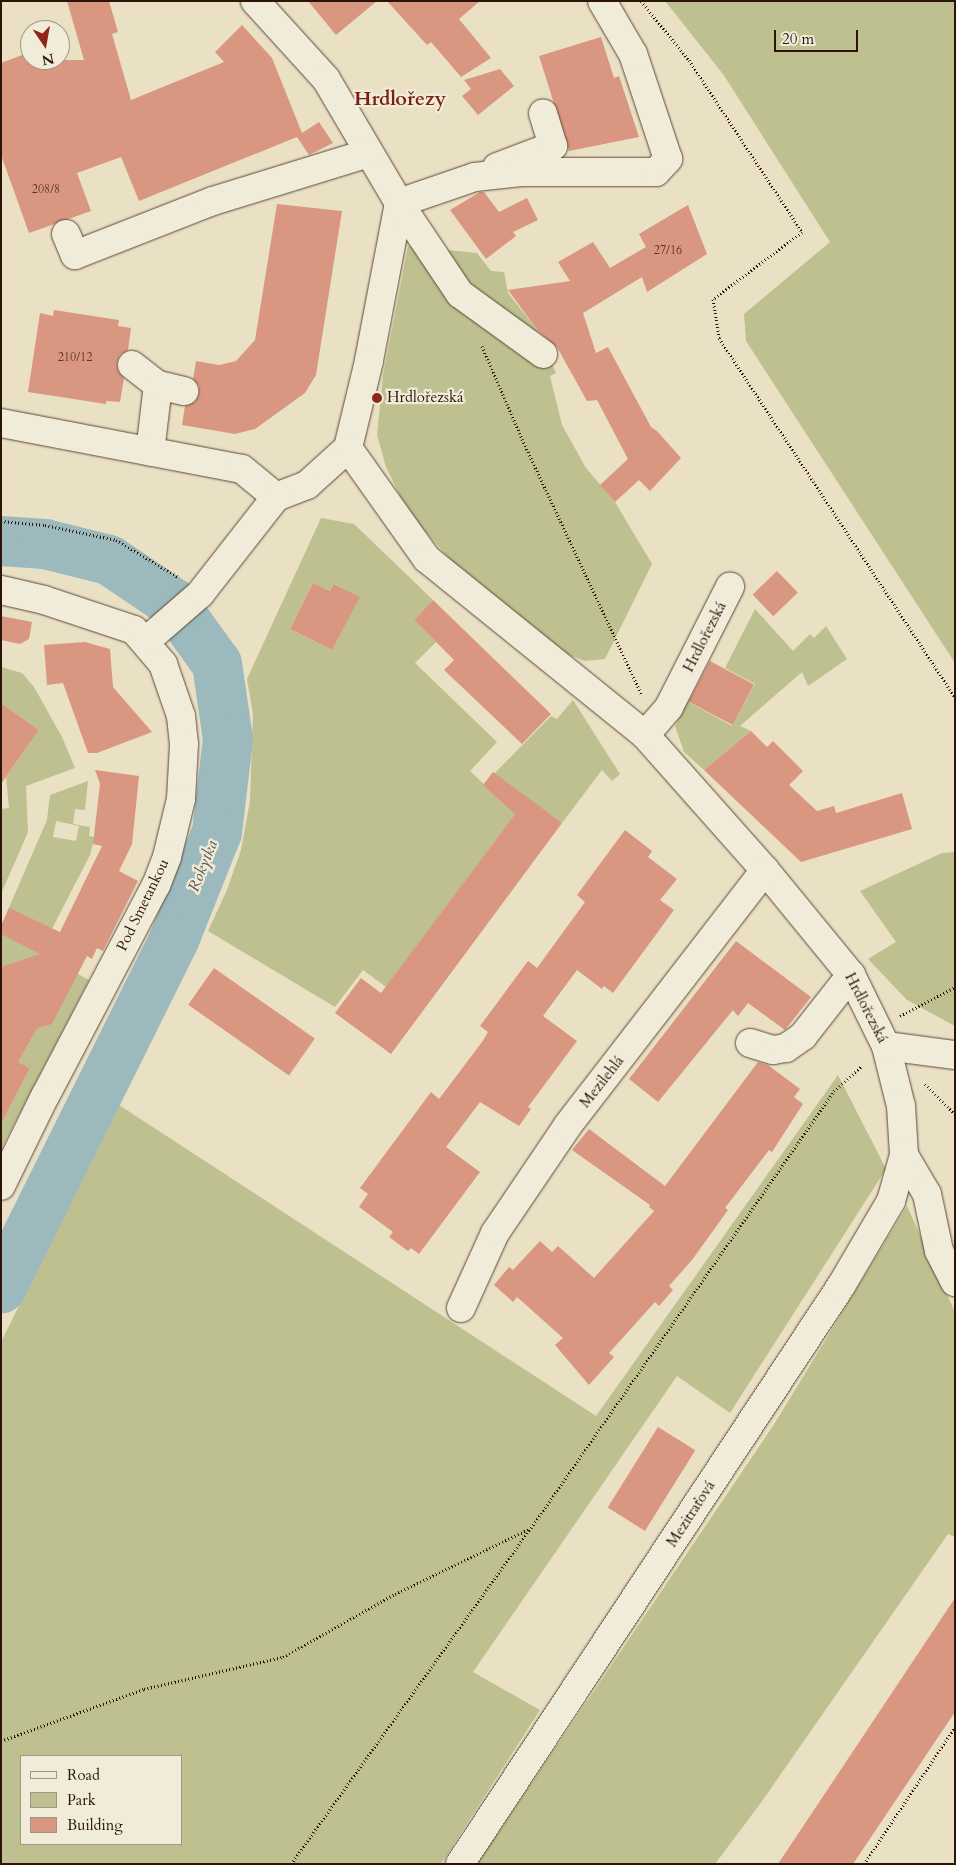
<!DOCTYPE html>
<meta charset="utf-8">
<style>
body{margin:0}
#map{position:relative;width:956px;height:1865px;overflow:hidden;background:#eae0c4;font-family:Cardo,serif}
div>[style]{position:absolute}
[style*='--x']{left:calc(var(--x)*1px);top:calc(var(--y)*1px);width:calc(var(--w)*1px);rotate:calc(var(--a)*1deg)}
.green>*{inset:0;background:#bec08f}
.river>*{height:50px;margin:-25px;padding:0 25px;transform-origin:25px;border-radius:25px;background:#9cbabe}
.building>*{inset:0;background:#d99781;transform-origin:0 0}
.path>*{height:3px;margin-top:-1.5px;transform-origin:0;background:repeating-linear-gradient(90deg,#2c1409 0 1px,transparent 0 3.5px)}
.roads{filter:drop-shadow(0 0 1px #5c4738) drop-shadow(0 0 1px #5c4738)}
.minor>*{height:28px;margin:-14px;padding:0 14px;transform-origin:14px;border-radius:14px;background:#f1ebd9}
.dots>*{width:14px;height:14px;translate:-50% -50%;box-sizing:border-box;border:2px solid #f1ebd9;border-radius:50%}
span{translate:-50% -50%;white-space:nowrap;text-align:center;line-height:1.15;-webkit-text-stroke:4.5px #f1ebd9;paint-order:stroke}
.number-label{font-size:12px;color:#573527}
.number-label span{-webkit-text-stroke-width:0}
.poi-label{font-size:15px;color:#2c1409}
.left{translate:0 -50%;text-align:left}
.street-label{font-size:15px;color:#2c1409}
.water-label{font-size:16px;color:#534e48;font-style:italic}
.district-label{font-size:20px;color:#7a1f14;font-weight:700}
.frame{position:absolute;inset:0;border:2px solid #2c1409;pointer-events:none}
.legend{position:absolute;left:20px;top:1755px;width:162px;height:90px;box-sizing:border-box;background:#f1ebd9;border:1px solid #a29586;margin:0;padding:6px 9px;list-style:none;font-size:15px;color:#2c1409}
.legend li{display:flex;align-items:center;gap:10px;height:25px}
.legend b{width:25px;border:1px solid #a29586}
.north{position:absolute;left:20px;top:20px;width:50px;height:50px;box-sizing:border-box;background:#f1ebd9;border:1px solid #a29586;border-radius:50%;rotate:168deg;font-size:14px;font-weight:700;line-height:20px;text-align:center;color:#2c1409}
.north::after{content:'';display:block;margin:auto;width:18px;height:22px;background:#8f2418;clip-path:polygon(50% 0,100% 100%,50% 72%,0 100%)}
.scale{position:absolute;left:774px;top:30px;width:84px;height:22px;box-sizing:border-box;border:2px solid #2c1409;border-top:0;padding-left:6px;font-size:15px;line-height:18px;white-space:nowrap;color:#2c1409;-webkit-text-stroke:4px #f1ebd9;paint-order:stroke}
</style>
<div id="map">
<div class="green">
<div style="clip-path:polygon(665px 1px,955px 1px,955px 663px,746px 341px,744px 314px,830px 242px,723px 74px)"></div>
<div style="clip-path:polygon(408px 246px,477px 253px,491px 271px,504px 272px,508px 293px,536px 328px,556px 373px,550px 376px,562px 425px,586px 468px,615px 502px,652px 564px,605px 659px,585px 661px,550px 648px,454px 564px,408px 512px,386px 467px,377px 435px,383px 375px)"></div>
<div style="clip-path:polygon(evenodd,321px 518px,354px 524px,433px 600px,414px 620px,436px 642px,415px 663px,497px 742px,470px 771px,484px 784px,551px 716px,557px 719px,573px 700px,620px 774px,612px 781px,602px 770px,562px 823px,527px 798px,386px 987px,363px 970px,335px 1007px,208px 931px,227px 890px,241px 850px,250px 801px,253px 714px,247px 679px,321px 518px,313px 583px,330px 591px,335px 584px,359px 597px,332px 650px,290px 629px,313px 583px)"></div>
<div style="clip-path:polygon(755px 609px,793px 651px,810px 634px,814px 638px,826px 626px,847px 659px,808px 686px,802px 672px,740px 726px,751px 731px,704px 770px,684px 752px,675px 726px,687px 701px,732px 726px,755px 684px,725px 668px)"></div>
<div style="clip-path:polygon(1px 667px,22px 673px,34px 687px,62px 737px,75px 768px,26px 786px,28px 832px,1px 894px,1px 809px,9px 808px,6px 777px,39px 730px,1px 703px)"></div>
<div style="clip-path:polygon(evenodd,88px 781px,85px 810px,75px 809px,73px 824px,90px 827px,89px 836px,95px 837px,90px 855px,39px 954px,89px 980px,1px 1149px,1px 1108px,7px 1111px,30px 1068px,16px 1061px,41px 1019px,52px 1024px,54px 1015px,68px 993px,12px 964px,1px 967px,1px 926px,47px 820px,50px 795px,88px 781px,56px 821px,79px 826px,76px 841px,53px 837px,56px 821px)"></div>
<div style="clip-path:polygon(955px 852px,955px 1026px,907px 1000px,868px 959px,896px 942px,860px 891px,942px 853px)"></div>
<div style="clip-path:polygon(evenodd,838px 1075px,886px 1169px,730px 1413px,677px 1376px,473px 1672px,540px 1710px,441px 1864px,1px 1864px,1px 1342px,119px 1105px,596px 1416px,838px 1075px,21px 1756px,181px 1756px,181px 1844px,21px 1844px,21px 1756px)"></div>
<div style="clip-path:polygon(907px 1206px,955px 1312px,955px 1537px,948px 1534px,760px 1804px,715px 1864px,477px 1864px,773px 1426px)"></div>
</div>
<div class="river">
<div style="--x:1;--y:541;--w:44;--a:3.9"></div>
<div style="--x:45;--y:544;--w:66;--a:14"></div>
<div style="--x:109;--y:560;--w:77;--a:33.9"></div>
<div style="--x:173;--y:603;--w:75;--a:54.2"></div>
<div style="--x:217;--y:664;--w:76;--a:81.7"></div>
<div style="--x:228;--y:739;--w:94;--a:96.7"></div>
<div style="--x:217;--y:832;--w:116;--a:111.7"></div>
<div style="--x:174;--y:940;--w:389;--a:116.4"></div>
</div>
<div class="building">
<div style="clip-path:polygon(67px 1px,109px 1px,118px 32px,112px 34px,131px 100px,224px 62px,215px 52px,242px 25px,272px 58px,302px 133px,319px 122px,333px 143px,309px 155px,297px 137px,139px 201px,121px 157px,77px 173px,91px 211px,29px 233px,1px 155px,1px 63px,30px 52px,30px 60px,84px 60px)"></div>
<div style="clip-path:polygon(308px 1px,377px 1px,336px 35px)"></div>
<div style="clip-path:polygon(387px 1px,480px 1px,459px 19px,491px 58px,461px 77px,431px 42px,427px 45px)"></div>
<div style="clip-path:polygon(601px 37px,614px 78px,619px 76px,639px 137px,569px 151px,539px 56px)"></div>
<div style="clip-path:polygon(500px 69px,514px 86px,478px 115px,462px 96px,471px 89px,464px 80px)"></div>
<div style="clip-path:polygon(480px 192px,484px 192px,499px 212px,527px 198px,538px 220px,513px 232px,516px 236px,486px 259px,450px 210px)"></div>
<div style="clip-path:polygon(277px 204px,342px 211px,316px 375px,305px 393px,255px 429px,235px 434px,182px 425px,185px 406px,195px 402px,199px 394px,199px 386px,193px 379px,196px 361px,219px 365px,236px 361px,255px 340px)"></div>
<div style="clip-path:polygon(688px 205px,707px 254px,647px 292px,642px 277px,583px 313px,596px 353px,608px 347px,651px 427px,657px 431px,681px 458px,650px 491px,639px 480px,615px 502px,600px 485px,628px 459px,597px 400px,587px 401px,557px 347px,539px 332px,508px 290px,570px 281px,558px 262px,593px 242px,610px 268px,646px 247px,639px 234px)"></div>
<div style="clip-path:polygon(54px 310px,119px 320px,118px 326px,131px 328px,128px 350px,120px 355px,117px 362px,118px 371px,124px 378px,120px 402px,106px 401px,106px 404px,28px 392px,40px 313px,53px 316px)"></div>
<div style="left:777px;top:571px;width:30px;height:34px;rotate:46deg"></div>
<div style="clip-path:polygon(313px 583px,330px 591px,334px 584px,360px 597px,332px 650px,290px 629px)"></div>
<div style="clip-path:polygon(433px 600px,551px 714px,522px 744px,444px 670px,454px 660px,414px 620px)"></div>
<div style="clip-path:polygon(1px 616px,32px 622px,29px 639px,20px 644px,1px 640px)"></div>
<div style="clip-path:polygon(85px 642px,110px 649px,113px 687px,152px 732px,97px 753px,88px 753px,63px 683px,47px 685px,44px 645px)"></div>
<div style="left:710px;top:661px;width:50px;height:46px;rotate:28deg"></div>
<div style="clip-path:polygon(1px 703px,39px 730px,1px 784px)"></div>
<div style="clip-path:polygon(751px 731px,767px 747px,773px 741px,803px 771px,789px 785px,817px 811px,834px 806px,836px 813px,902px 793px,912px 829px,801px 862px,704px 770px)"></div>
<div style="clip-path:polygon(95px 770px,139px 776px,132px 844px,119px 871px,138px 881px,103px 951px,97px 948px,92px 959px,87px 956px,52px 1024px,37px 1028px,18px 1062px,30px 1068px,1px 1123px,1px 967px,40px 954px,1px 934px,1px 926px,9px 908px,60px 932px,102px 846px,93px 844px,100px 784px)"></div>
<div style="clip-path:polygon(493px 772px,562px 823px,391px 1054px,335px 1013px,361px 978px,381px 993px,515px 814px,483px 785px)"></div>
<div style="clip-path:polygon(625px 830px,652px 851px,648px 857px,677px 879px,660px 900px,674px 910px,613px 993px,604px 986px,602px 989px,577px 970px,543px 1016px,577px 1041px,528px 1107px,531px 1109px,519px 1126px,480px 1102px,446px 1147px,480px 1172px,419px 1254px,411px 1248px,408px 1251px,389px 1237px,393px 1232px,359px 1207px,368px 1194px,360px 1188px,431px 1092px,439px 1099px,482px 1042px,488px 1032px,480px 1026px,528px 961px,537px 968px,585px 902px,577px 895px)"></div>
<div style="clip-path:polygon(736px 941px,811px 997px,785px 1030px,748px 1003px,738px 1016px,733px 1010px,658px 1102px,629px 1079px)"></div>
<div style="left:214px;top:968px;width:123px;height:45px;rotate:35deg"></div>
<div style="clip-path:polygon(758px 1062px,768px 1065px,800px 1089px,794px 1097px,803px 1104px,772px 1152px,769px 1150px,725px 1208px,728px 1210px,692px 1260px,669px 1286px,673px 1290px,659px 1306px,655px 1302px,609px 1353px,614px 1357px,589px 1385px,555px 1345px,563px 1338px,517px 1297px,513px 1302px,494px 1285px,509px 1267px,513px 1270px,540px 1241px,552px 1252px,558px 1246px,594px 1278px,654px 1211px,649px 1207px,650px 1205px,572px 1150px,589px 1129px,665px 1186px)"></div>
<div style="left:658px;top:1427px;width:44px;height:95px;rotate:32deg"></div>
<div style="clip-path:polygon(955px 1598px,955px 1712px,853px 1864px,778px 1864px)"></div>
</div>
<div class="path">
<div style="--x:641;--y:1;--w:76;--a:50.9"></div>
<div style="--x:689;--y:60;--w:206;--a:56.7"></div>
<div style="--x:802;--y:232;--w:111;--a:143"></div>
<div style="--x:713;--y:299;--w:39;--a:81"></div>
<div style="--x:719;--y:338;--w:430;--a:56.7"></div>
<div style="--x:482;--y:346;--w:101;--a:66.7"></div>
<div style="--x:522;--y:439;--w:283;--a:64.9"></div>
<div style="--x:1;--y:521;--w:44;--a:5.2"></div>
<div style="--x:45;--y:525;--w:73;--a:11.9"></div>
<div style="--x:116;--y:540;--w:72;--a:30.8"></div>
<div style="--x:900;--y:1016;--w:62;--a:-27.8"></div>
<div style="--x:925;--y:1084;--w:42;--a:45"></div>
<div style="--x:1;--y:1741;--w:152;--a:-20"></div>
<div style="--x:144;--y:1689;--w:143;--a:-13"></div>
<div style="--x:283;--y:1657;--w:129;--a:-29.4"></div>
<div style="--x:395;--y:1594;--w:149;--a:-25.9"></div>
<div style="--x:291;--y:1864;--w:413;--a:-54.5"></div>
<div style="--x:531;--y:1528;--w:532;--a:-55.26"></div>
<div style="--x:834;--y:1091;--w:38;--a:-42"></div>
<div style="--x:864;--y:1864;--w:164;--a:-56.4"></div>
</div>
<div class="roads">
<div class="minor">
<div style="--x:255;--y:1;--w:105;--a:47.7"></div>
<div style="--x:326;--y:79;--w:144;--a:59.5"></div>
<div style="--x:399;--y:203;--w:161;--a:100.8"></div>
<div style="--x:369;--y:361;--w:89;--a:103.6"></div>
<div style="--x:348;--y:448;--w:55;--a:137.9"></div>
<div style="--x:307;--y:485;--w:33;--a:159"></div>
<div style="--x:497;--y:167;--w:60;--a:-20.6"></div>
<div style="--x:553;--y:146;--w:34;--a:-107"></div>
<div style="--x:66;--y:234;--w:23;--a:67"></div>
<div style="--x:75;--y:255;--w:148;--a:-21.4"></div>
<div style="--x:213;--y:201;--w:163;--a:-17.1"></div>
<div style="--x:543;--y:354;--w:102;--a:-144.1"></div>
<div style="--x:460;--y:294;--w:110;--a:-123.8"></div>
<div style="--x:399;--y:203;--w:80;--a:-18.9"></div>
<div style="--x:475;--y:177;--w:46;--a:-6.2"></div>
<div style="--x:521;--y:172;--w:135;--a:0"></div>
<div style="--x:656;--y:172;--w:18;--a:-47"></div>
<div style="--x:668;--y:159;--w:111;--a:-108.4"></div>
<div style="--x:633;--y:54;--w:61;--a:-120.3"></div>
<div style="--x:132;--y:365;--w:33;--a:38"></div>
<div style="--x:158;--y:385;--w:67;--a:96.8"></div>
<div style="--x:158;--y:385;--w:27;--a:13"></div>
<div style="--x:1;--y:423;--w:245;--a:10.8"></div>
<div style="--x:242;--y:469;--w:44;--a:39.5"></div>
<div style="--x:348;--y:448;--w:136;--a:54.6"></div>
<div style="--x:427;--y:559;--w:280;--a:38.9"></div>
<div style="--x:645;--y:735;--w:181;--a:48.4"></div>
<div style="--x:765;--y:870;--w:136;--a:50.7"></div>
<div style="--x:851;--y:975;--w:79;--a:63.8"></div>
<div style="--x:886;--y:1046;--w:62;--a:76"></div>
<div style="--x:901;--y:1106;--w:49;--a:86.5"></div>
<div style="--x:904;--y:1155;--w:45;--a:59.5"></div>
<div style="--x:927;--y:1194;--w:58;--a:78.1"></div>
<div style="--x:939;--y:1251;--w:35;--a:63"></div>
<div style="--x:1;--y:590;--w:44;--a:13.1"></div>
<div style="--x:44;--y:600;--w:95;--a:18.4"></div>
<div style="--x:134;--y:630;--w:45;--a:49.5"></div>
<div style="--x:163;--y:664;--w:55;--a:70.9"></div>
<div style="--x:181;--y:716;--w:28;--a:84"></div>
<div style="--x:184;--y:744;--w:55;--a:93.1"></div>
<div style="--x:181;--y:799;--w:60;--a:103.6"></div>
<div style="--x:167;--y:857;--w:30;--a:111"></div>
<div style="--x:156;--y:885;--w:238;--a:117.7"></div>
<div style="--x:45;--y:1096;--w:100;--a:116.1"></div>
<div style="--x:146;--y:641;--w:72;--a:-41"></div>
<div style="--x:200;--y:594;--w:123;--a:-51.9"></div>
<div style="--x:645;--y:735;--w:37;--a:-49"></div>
<div style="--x:669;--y:707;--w:135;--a:-63.1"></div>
<div style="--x:750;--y:1043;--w:24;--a:17"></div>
<div style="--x:773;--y:1050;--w:13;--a:-9"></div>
<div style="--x:786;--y:1048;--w:21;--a:-35"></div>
<div style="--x:803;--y:1036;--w:78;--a:-51.8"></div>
<div style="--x:886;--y:1046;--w:70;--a:7.4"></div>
<div style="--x:461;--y:1308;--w:82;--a:-65.6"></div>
<div style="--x:495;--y:1233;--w:130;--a:-55.9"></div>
<div style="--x:568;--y:1125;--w:322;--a:-52.3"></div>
<div style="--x:460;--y:1864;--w:692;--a:-56.61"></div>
<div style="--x:841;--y:1286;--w:99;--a:-59.5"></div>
<div style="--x:891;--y:1201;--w:48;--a:-74.2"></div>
</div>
</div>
<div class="dots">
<div style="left:377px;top:398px;background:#8f2418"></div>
</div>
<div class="number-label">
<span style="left:46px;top:190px">208/8</span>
<span style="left:668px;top:251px">27/16</span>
<span style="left:75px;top:358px">210/12</span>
</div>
<div class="poi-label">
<span class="left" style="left:387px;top:398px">Hrdlořezská</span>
</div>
<div class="street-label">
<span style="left:705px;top:637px;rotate:-63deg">Hrdlořezská</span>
<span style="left:143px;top:905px;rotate:-64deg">Pod Smetankou</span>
<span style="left:866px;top:1008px;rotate:63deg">Hrdlořezská</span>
<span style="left:602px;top:1082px;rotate:-52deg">Mezilehlá</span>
<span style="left:691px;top:1514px;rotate:-57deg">Mezitraťová</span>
</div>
<div class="water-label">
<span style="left:203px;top:866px;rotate:-68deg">Rokytka</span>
</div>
<div class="district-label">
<span style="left:400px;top:98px">Hrdlořezy</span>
</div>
<div class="frame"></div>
<ul class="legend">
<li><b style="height:6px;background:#f1ebd9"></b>Road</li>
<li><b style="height:14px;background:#bec08f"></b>Park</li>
<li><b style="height:14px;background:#d99781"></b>Building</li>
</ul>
<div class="north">N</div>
<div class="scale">20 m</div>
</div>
